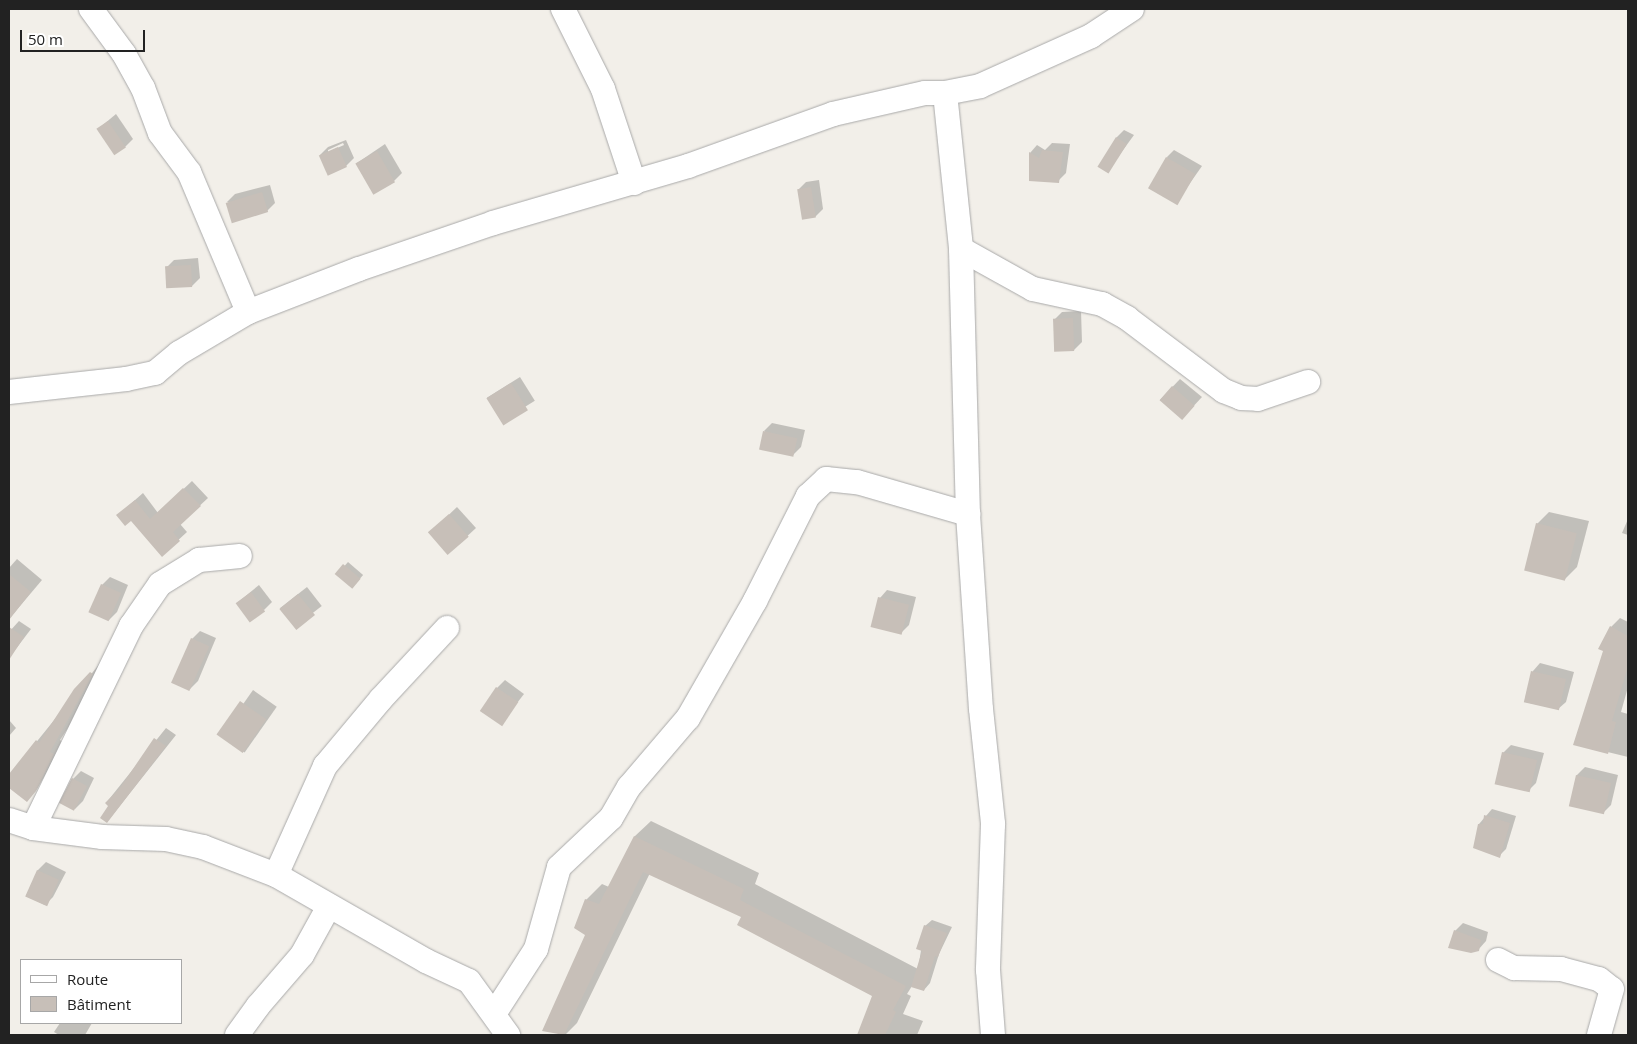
<!DOCTYPE html>
<meta charset="utf-8">
<style>
body{margin:0}
#map{position:relative;width:1637px;height:1044px;overflow:hidden;background:#f2efe9;font-family:"Open Sans",sans-serif}
div>[style]{position:absolute}
[style*='--x']{left:calc(var(--x)*1px);top:calc(var(--y)*1px);width:calc(var(--w)*1px);rotate:calc(var(--a)*1deg)}
.shadow>*{inset:0;background:#0003;transform-origin:0 0}
.building>*{inset:0;background:#c7bfb8;transform-origin:0 0}
.roads{filter:drop-shadow(0 0 1px #a9a9a9) drop-shadow(0 0 1px #a9a9a9)}
.minor>*{height:24px;margin:-12px;padding:0 12px;transform-origin:12px;border-radius:12px;background:#fff}
span{translate:-50% -50%;white-space:nowrap;text-align:center;line-height:1.15;-webkit-text-stroke:4px #fff;paint-order:stroke}
.frame{position:absolute;inset:0;border:10px solid #222;pointer-events:none}
.legend{position:absolute;left:20px;top:959px;width:162px;height:65px;box-sizing:border-box;background:#fff;border:1px solid #a7a7a7;margin:0;padding:6px 9px;list-style:none;font-size:15px;color:#222}
.legend li{display:flex;align-items:center;gap:10px;height:25px}
.legend b{width:25px;border:1px solid #a7a7a7}
.scale{position:absolute;left:20px;top:30px;width:125px;height:22px;box-sizing:border-box;border:2px solid #222;border-top:0;padding-left:6px;font-size:15px;line-height:18px;white-space:nowrap;color:#222;-webkit-text-stroke:4px #fff;paint-order:stroke}
</style>
<div id="map">
<div class="shadow">
<div style="clip-path:polygon(116px 114px,133px 139px,125px 147px,98px 129px)"></div>
<div style="clip-path:polygon(1124px 130px,1134px 135px,1107px 172px,1117px 137px)"></div>
<div style="clip-path:polygon(evenodd,346px 140px,354px 158px,346px 166px,320px 155px,328px 147px,346px 140px,343px 143px,344px 145px,328px 152px,328px 150px,343px 143px)"></div>
<div style="clip-path:polygon(1052px 143px,1070px 144px,1066px 173px,1058px 181px,1030px 153px,1037px 145px,1045px 150px)"></div>
<div style="clip-path:polygon(385px 144px,402px 173px,394px 181px,357px 163px)"></div>
<div style="clip-path:polygon(1174px 150px,1202px 166px,1176px 203px,1167px 157px)"></div>
<div style="clip-path:polygon(819px 180px,823px 209px,815px 217px,799px 189px,806px 182px)"></div>
<div style="clip-path:polygon(270px 185px,275px 203px,267px 211px,227px 202px,235px 194px)"></div>
<div style="clip-path:polygon(198px 258px,200px 278px,192px 286px,166px 268px,174px 260px)"></div>
<div style="clip-path:polygon(1081px 311px,1082px 342px,1074px 350px,1054px 320px,1062px 312px)"></div>
<div style="left:520px;top:377px;width:28px;height:39px;rotate:58deg"></div>
<div style="clip-path:polygon(1180px 379px,1202px 397px,1189px 411px,1160px 400px)"></div>
<div style="clip-path:polygon(772px 423px,805px 430px,801px 447px,793px 455px,764px 431px)"></div>
<div style="clip-path:polygon(192px 481px,208px 498px,180px 524px,187px 532px,162px 555px,131px 519px,118px 515px,143px 493px,158px 513px)"></div>
<div style="clip-path:polygon(457px 507px,476px 528px,449px 553px,438px 525px)"></div>
<div style="clip-path:polygon(1549px 512px,1589px 521px,1577px 567px,1565px 579px,1537px 524px)"></div>
<div style="clip-path:polygon(1628px 519px,1628px 535px,1622px 533px)"></div>
<div style="clip-path:polygon(17px 559px,42px 580px,9px 619px,9px 568px)"></div>
<div style="left:348px;top:562px;width:20px;height:16px;rotate:41deg"></div>
<div style="clip-path:polygon(110px 577px,128px 585px,117px 612px,109px 620px,102px 585px)"></div>
<div style="clip-path:polygon(259px 585px,272px 602px,264px 610px,237px 603px)"></div>
<div style="left:307px;top:587px;width:24px;height:34px;rotate:52deg"></div>
<div style="clip-path:polygon(887px 590px,916px 597px,909px 625px,901px 633px,880px 598px)"></div>
<div style="clip-path:polygon(1620px 618px,1628px 622px,1628px 687px,1621px 712px,1628px 714px,1628px 757px,1575px 744px,1611px 627px)"></div>
<div style="clip-path:polygon(19px 621px,31px 629px,9px 658px,9px 632px)"></div>
<div style="clip-path:polygon(200px 631px,216px 638px,198px 681px,190px 689px,192px 639px)"></div>
<div style="clip-path:polygon(101px 662px,81px 708px,60px 740px,64px 743px,37px 789px,27px 800px,9px 786px,9px 776px)"></div>
<div style="clip-path:polygon(1540px 663px,1574px 672px,1566px 702px,1558px 709px,1525px 702px,1533px 671px)"></div>
<div style="clip-path:polygon(505px 680px,524px 694px,501px 724px,497px 688px)"></div>
<div style="left:253px;top:690px;width:29px;height:56px;rotate:35deg"></div>
<div style="clip-path:polygon(9px 720px,16px 728px,9px 736px)"></div>
<div style="clip-path:polygon(166px 728px,176px 735px,107px 822px,109px 806px,106px 803px)"></div>
<div style="clip-path:polygon(1511px 745px,1544px 753px,1536px 783px,1528px 791px,1503px 753px)"></div>
<div style="clip-path:polygon(1585px 767px,1618px 775px,1611px 805px,1603px 813px,1570px 805px,1577px 775px)"></div>
<div style="clip-path:polygon(81px 771px,94px 778px,83px 801px,75px 809px,73px 779px)"></div>
<div style="clip-path:polygon(1492px 809px,1516px 816px,1506px 849px,1499px 856px,1479px 824px)"></div>
<div style="clip-path:polygon(651px 821px,759px 873px,755px 884px,918px 969px,925px 926px,932px 920px,952px 927px,939px 954px,930px 983px,924px 990px,912px 986px,907px 994px,911px 996px,903px 1014px,923px 1021px,917px 1035px,859px 1035px,874px 996px,743px 917px,650px 873px,577px 1023px,565px 1035px,544px 1030px,587px 934px,586px 900px,602px 884px,609px 887px,635px 836px)"></div>
<div style="clip-path:polygon(46px 862px,66px 872px,53px 897px,45px 905px,26px 896px,38px 870px)"></div>
<div style="clip-path:polygon(1463px 923px,1488px 932px,1486px 941px,1478px 950px,1455px 931px)"></div>
<div style="clip-path:polygon(60px 1023px,92px 1023px,85px 1035px,59px 1035px,54px 1032px)"></div>
</div>
<div class="building">
<div style="left:108px;top:121px;width:32px;height:14px;rotate:56deg"></div>
<div style="left:1116px;top:137px;width:13px;height:35px;rotate:32deg"></div>
<div style="left:338px;top:147px;width:22px;height:21px;rotate:66deg"></div>
<div style="clip-path:polygon(1042px 150px,1063px 152px,1059px 183px,1029px 181px,1029px 152px,1039px 158px)"></div>
<div style="left:377px;top:151px;width:36px;height:25px;rotate:60deg"></div>
<div style="left:1166px;top:157px;width:34px;height:36px;rotate:30deg"></div>
<div style="left:811px;top:187px;width:31px;height:14px;rotate:81deg"></div>
<div style="left:262px;top:192px;width:21px;height:38px;rotate:73deg"></div>
<div style="left:191px;top:265px;width:22px;height:26px;rotate:87deg"></div>
<div style="left:1073px;top:318px;width:33px;height:20px;rotate:88deg"></div>
<div style="left:511px;top:383px;width:32px;height:29px;rotate:58deg"></div>
<div style="left:1172px;top:386px;width:30px;height:19px;rotate:41deg"></div>
<div style="left:763px;top:431px;width:35px;height:19px;rotate:12deg"></div>
<div style="clip-path:polygon(183px 488px,201px 506px,173px 532px,180px 541px,162px 557px,131px 521px,125px 526px,116px 515px,135px 500px,150px 519px)"></div>
<div style="left:449px;top:514px;width:30px;height:28px;rotate:49deg"></div>
<div style="left:1536px;top:523px;width:42px;height:49px;rotate:14deg"></div>
<div style="left:343px;top:564px;width:23px;height:13px;rotate:40deg"></div>
<div style="clip-path:polygon(9px 574px,31px 592px,9px 620px)"></div>
<div style="left:101px;top:584px;width:22px;height:31px;rotate:24deg"></div>
<div style="left:251px;top:592px;width:24px;height:19px;rotate:54deg"></div>
<div style="left:298px;top:594px;width:27px;height:24px;rotate:51deg"></div>
<div style="left:878px;top:597px;width:32px;height:31px;rotate:14deg"></div>
<div style="clip-path:polygon(1610px 626px,1628px 636px,1628px 666px,1612px 721px,1616px 722px,1608px 754px,1573px 745px,1603px 651px,1598px 649px)"></div>
<div style="clip-path:polygon(9px 627px,24px 637px,9px 660px)"></div>
<div style="left:191px;top:638px;width:20px;height:49px;rotate:24deg"></div>
<div style="left:1531px;top:671px;width:36px;height:32px;rotate:13deg"></div>
<div style="clip-path:polygon(90px 672px,93px 674px,50px 752px,54px 754px,36px 791px,27px 802px,9px 788px,9px 774px,36px 740px,39px 743px,74px 689px)"></div>
<div style="left:496px;top:687px;width:27px;height:29px;rotate:34deg"></div>
<div style="left:240px;top:701px;width:32px;height:41px;rotate:35deg"></div>
<div style="clip-path:polygon(154px 738px,166px 746px,107px 823px,100px 818px,108px 806px,105px 803px,120px 788px)"></div>
<div style="left:1502px;top:752px;width:36px;height:33px;rotate:13deg"></div>
<div style="left:1576px;top:775px;width:36px;height:32px;rotate:13deg"></div>
<div style="left:72px;top:778px;width:17px;height:28px;rotate:28deg"></div>
<div style="clip-path:polygon(1484px 815px,1510px 823px,1500px 858px,1473px 848px,1478px 824px,1483px 824px)"></div>
<div style="clip-path:polygon(634px 836px,744px 889px,740px 900px,906px 986px,893px 1010px,896px 1012px,885px 1035px,857px 1035px,872px 996px,737px 925px,741px 917px,643px 872px,564px 1035px,542px 1031px,585px 935px,574px 928px,585px 899px,599px 904px)"></div>
<div style="left:37px;top:870px;width:24px;height:29px;rotate:24deg"></div>
<div style="clip-path:polygon(924px 925px,947px 933px,938px 957px,935px 956px,924px 991px,911px 987px,922px 951px,916px 949px)"></div>
<div style="clip-path:polygon(1454px 930px,1481px 940px,1479px 951px,1471px 953px,1448px 948px)"></div>
</div>
<div class="roads">
<div class="minor">
<div style="--x:91;--y:9;--w:56;--a:53.7"></div>
<div style="--x:124;--y:54;--w:39;--a:61"></div>
<div style="--x:143;--y:88;--w:48;--a:69.3"></div>
<div style="--x:160;--y:133;--w:49;--a:53.4"></div>
<div style="--x:189;--y:172;--w:152;--a:67.1"></div>
<div style="--x:563;--y:9;--w:89;--a:63.4"></div>
<div style="--x:603;--y:89;--w:99;--a:71.7"></div>
<div style="--x:945;--y:93;--w:157;--a:84.1"></div>
<div style="--x:961;--y:249;--w:265;--a:88.5"></div>
<div style="--x:968;--y:514;--w:195;--a:86.2"></div>
<div style="--x:981;--y:709;--w:116;--a:84"></div>
<div style="--x:993;--y:824;--w:146;--a:92"></div>
<div style="--x:988;--y:970;--w:65;--a:85.6"></div>
<div style="--x:961;--y:249;--w:82;--a:29.1"></div>
<div style="--x:1033;--y:289;--w:71;--a:12.3"></div>
<div style="--x:1102;--y:304;--w:29;--a:29"></div>
<div style="--x:1127;--y:318;--w:121;--a:37"></div>
<div style="--x:1224;--y:391;--w:18;--a:22"></div>
<div style="--x:1241;--y:398;--w:17;--a:3"></div>
<div style="--x:1258;--y:399;--w:53;--a:-18.8"></div>
<div style="--x:9;--y:392;--w:118;--a:-6.3"></div>
<div style="--x:126;--y:379;--w:30;--a:-12"></div>
<div style="--x:155;--y:373;--w:31;--a:-40"></div>
<div style="--x:179;--y:353;--w:80;--a:-30.7"></div>
<div style="--x:248;--y:312;--w:119;--a:-21.2"></div>
<div style="--x:359;--y:269;--w:142;--a:-18.9"></div>
<div style="--x:493;--y:223;--w:203;--a:-16.3"></div>
<div style="--x:688;--y:166;--w:154;--a:-19.7"></div>
<div style="--x:833;--y:114;--w:94;--a:-12.9"></div>
<div style="--x:925;--y:93;--w:20;--a:0"></div>
<div style="--x:945;--y:93;--w:36;--a:-11"></div>
<div style="--x:980;--y:86;--w:122;--a:-24.2"></div>
<div style="--x:1091;--y:36;--w:49;--a:-33.4"></div>
<div style="--x:9;--y:820;--w:25;--a:18"></div>
<div style="--x:33;--y:828;--w:70;--a:7.4"></div>
<div style="--x:102;--y:837;--w:64;--a:1.8"></div>
<div style="--x:166;--y:839;--w:38;--a:12"></div>
<div style="--x:203;--y:847;--w:78;--a:21"></div>
<div style="--x:276;--y:875;--w:173;--a:29.8"></div>
<div style="--x:426;--y:961;--w:47;--a:24.9"></div>
<div style="--x:469;--y:981;--w:67;--a:54.2"></div>
<div style="--x:33;--y:828;--w:225;--a:-64.1"></div>
<div style="--x:131;--y:626;--w:51;--a:-55.4"></div>
<div style="--x:160;--y:584;--w:46;--a:-31.6"></div>
<div style="--x:199;--y:560;--w:41;--a:-5.6"></div>
<div style="--x:276;--y:875;--w:120;--a:-65.8"></div>
<div style="--x:325;--y:766;--w:87;--a:-50.1"></div>
<div style="--x:381;--y:699;--w:97;--a:-47.1"></div>
<div style="--x:1498;--y:960;--w:18;--a:27"></div>
<div style="--x:1514;--y:968;--w:47;--a:1.2"></div>
<div style="--x:1561;--y:969;--w:39;--a:15"></div>
<div style="--x:1599;--y:979;--w:16;--a:38"></div>
<div style="--x:1612;--y:989;--w:48;--a:105.8"></div>
<div style="--x:494;--y:1014;--w:77;--a:-57.1"></div>
<div style="--x:536;--y:949;--w:85;--a:-74.3"></div>
<div style="--x:559;--y:867;--w:71;--a:-43.3"></div>
<div style="--x:611;--y:818;--w:36;--a:-60"></div>
<div style="--x:629;--y:787;--w:91;--a:-49.5"></div>
<div style="--x:688;--y:718;--w:135;--a:-60.2"></div>
<div style="--x:755;--y:601;--w:118;--a:-63.2"></div>
<div style="--x:808;--y:496;--w:25;--a:-43"></div>
<div style="--x:826;--y:479;--w:31;--a:6"></div>
<div style="--x:857;--y:482;--w:116;--a:16.1"></div>
<div style="--x:237;--y:1035;--w:36;--a:-54"></div>
<div style="--x:258;--y:1006;--w:67;--a:-49.2"></div>
<div style="--x:302;--y:955;--w:56;--a:-61.1"></div>
</div>
</div>
<div class="frame"></div>
<ul class="legend">
<li><b style="height:6px;background:#fff"></b>Route</li>
<li><b style="height:14px;background:#c7bfb8"></b>Bâtiment</li>
</ul>
<div class="scale">50 m</div>
</div>
